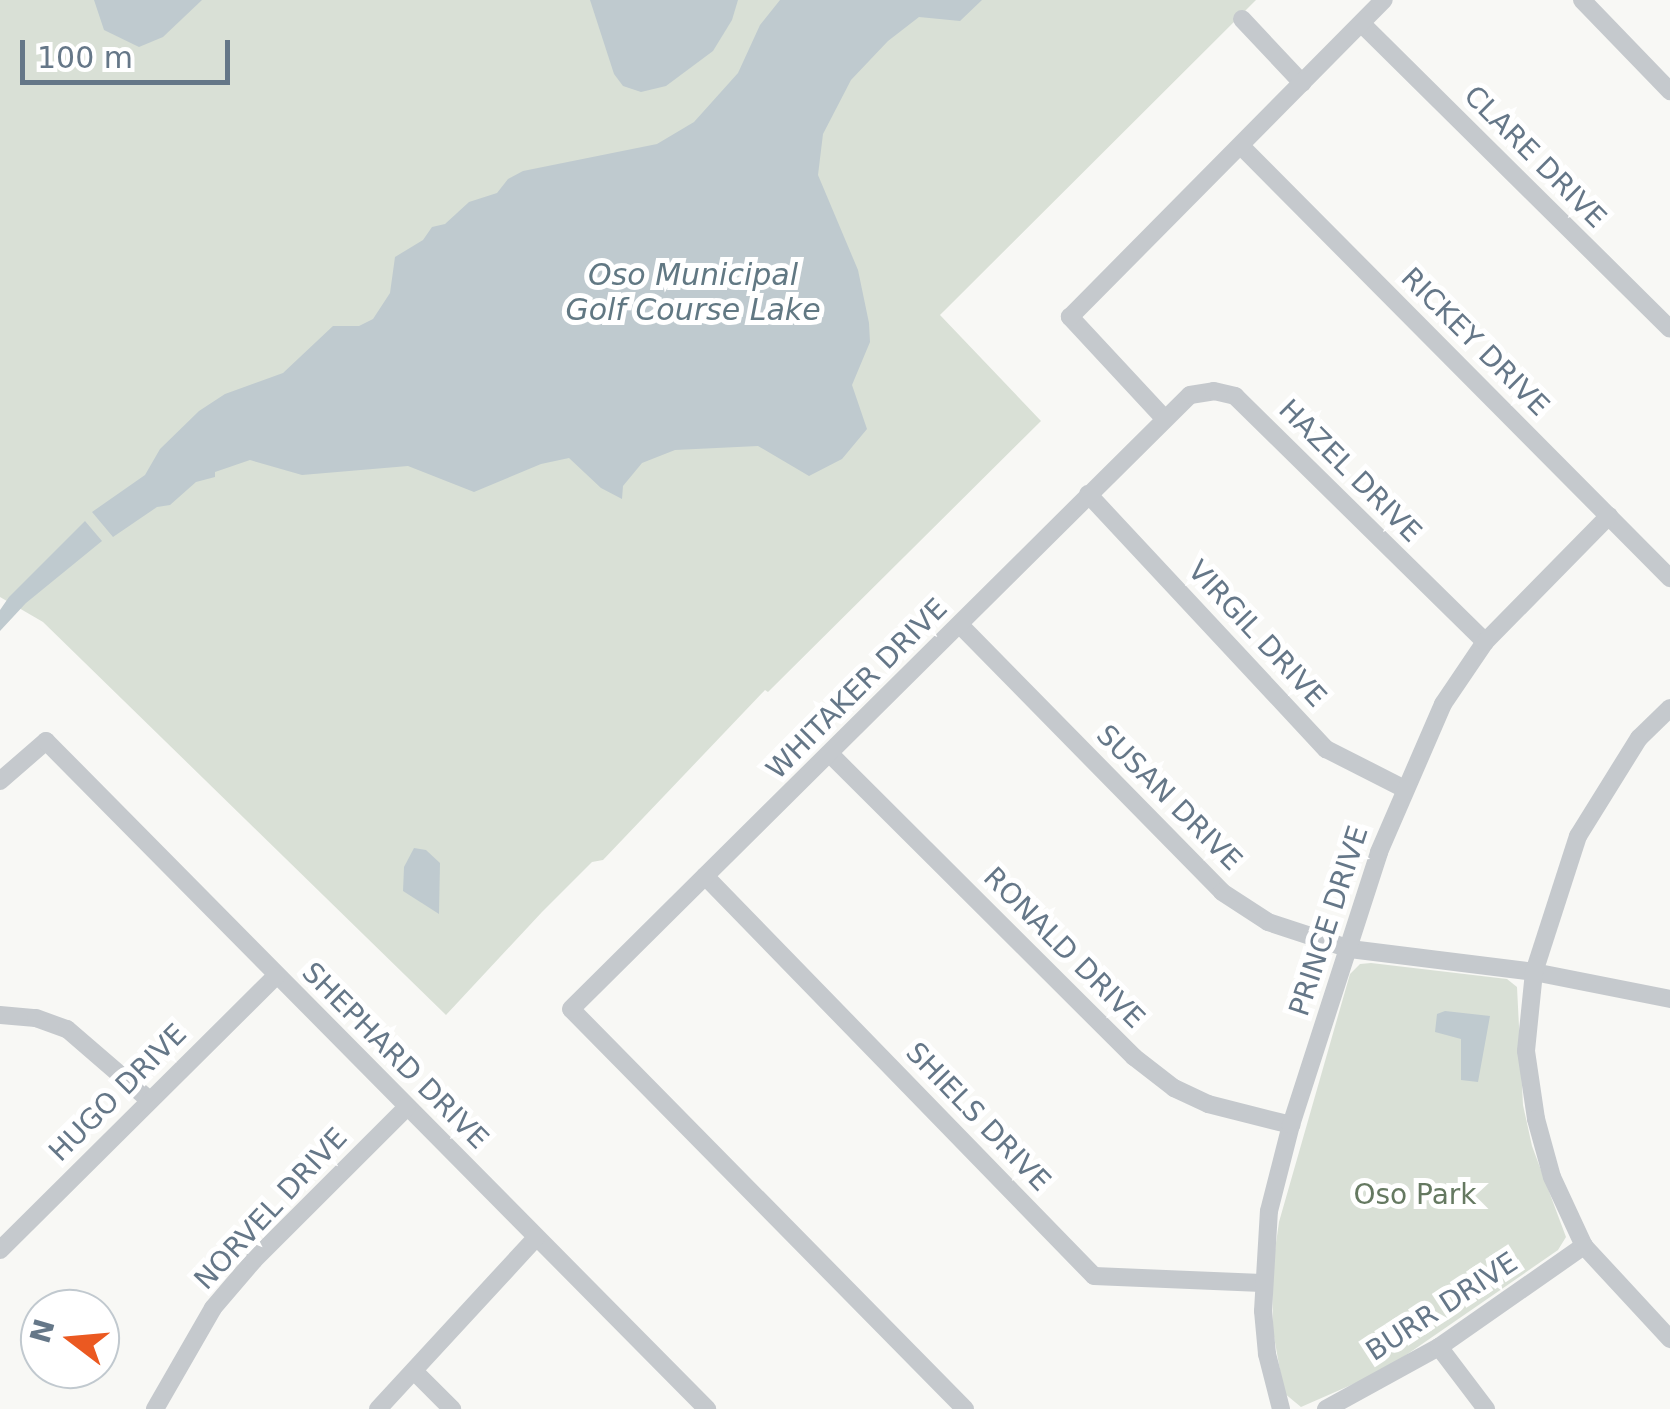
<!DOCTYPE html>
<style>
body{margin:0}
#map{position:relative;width:1670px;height:1409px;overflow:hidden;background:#f8f8f5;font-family:"DejaVu Sans",sans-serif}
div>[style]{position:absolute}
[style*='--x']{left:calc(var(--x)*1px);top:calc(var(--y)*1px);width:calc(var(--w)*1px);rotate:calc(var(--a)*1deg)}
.green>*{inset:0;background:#d9e0d6}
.water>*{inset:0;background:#bfcacf}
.minor>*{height:18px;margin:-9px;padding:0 9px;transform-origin:9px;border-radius:9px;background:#c5c9cd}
span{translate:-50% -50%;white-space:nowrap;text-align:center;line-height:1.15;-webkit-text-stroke:10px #fff;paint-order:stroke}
.street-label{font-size:28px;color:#657788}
.park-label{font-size:28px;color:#657961}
.water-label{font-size:30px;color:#617883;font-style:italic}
.north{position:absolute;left:20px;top:1289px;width:100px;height:100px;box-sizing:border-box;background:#fff;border:2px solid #c1c9cf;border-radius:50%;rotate:286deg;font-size:28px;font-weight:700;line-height:40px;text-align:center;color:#657788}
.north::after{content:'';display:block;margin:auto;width:35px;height:45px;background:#eb5921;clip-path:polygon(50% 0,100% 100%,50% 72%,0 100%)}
.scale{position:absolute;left:20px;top:40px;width:210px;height:45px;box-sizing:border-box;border:5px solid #657788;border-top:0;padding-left:12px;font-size:30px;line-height:35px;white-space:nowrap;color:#657788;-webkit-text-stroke:8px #fff;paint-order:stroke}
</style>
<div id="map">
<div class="green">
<div style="clip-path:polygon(0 0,1256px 0,940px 315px,1041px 421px,768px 692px,765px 690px,603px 860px,592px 862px,542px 912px,446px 1015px,43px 622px,0 597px)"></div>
<div style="clip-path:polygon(1371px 963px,1507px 979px,1517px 987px,1523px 1105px,1532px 1146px,1566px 1237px,1558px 1250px,1383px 1371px,1301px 1407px,1284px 1393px,1273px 1331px,1272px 1271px,1279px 1222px,1350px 974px,1360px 964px)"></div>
</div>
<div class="water">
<div style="clip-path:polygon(94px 0,202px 0,163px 37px,139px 47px,104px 30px)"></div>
<div style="clip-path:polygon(590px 0,738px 0,732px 20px,713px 51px,666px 86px,641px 92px,623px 86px,614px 74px)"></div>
<div style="clip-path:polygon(780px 0,982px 0,960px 21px,919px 17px,888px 41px,851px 80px,823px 134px,818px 175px,858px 270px,869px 323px,870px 342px,852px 385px,867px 429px,842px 459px,809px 476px,758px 446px,675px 450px,642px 463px,623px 486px,622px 499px,601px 488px,569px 458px,541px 464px,474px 492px,408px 466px,302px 475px,250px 460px,215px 472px,215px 477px,196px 482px,170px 505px,157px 507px,113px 537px,92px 512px,145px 475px,160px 449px,199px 411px,225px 394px,283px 373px,333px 326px,359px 326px,373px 319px,390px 293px,395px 257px,423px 240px,432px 227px,445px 224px,469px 202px,497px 193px,508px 179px,523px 171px,657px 144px,694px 122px,738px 73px,760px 25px)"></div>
<div style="clip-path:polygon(85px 521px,102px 541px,26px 603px,0 631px,0 610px,9px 597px)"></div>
<div style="clip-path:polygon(414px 848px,426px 850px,440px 863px,439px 914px,403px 891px,404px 867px)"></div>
<div style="clip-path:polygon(1445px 1011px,1490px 1016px,1478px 1082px,1461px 1080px,1461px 1039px,1435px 1032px,1437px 1014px)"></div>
</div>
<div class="minor">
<div style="--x:1582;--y:0;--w:127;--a:46"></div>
<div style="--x:1242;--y:19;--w:88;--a:46.8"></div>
<div style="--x:1362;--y:24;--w:433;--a:44.7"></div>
<div style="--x:1241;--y:146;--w:609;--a:45.2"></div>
<div style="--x:1163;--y:417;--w:137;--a:-132.9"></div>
<div style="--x:1070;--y:317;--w:446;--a:-45.3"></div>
<div style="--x:1088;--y:494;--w:349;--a:47"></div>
<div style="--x:1326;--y:749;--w:86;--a:26.9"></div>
<div style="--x:960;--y:625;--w:374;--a:45.5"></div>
<div style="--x:1222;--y:892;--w:55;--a:33.1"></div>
<div style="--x:1268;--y:922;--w:86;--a:18.2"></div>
<div style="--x:1350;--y:949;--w:185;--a:7.1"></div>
<div style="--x:1534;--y:972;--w:139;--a:11.2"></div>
<div style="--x:1670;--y:708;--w:43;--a:135.9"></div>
<div style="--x:1639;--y:738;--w:115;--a:121.9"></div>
<div style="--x:1578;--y:836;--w:143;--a:107.9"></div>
<div style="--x:1534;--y:972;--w:79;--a:95.8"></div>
<div style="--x:1526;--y:1051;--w:69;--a:81.6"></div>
<div style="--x:1536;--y:1119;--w:60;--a:74.6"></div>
<div style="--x:1552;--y:1177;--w:76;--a:65.1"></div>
<div style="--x:1584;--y:1246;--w:127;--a:47.2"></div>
<div style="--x:831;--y:755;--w:428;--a:44.9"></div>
<div style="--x:1134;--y:1057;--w:51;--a:37.8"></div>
<div style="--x:1174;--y:1088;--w:38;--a:25"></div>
<div style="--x:1208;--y:1104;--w:86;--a:14.2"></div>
<div style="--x:0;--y:781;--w:61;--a:-41"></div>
<div style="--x:46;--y:741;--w:940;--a:45.3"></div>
<div style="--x:705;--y:876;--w:558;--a:45.8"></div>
<div style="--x:1094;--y:1276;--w:168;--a:2.4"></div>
<div style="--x:0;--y:1015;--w:36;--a:5"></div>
<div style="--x:36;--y:1018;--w:33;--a:20"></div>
<div style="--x:67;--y:1029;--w:107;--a:40.8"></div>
<div style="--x:0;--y:1250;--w:389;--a:-44.8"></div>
<div style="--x:1439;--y:1347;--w:78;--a:52.8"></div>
<div style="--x:414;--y:1371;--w:54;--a:45"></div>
<div style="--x:155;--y:1409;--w:116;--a:-60.1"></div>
<div style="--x:213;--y:1308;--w:63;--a:-49.5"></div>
<div style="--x:254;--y:1260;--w:216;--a:-45"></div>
<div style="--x:378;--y:1409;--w:233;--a:-47.3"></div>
<div style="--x:965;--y:1409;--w:561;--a:-134.57"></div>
<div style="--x:571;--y:1009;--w:872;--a:-44.77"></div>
<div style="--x:1190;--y:395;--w:24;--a:-9"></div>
<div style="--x:1214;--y:391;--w:22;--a:13"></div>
<div style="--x:1235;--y:396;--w:351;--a:44.5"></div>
<div style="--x:1281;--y:1409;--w:57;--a:-104.3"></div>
<div style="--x:1267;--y:1354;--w:43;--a:-95.3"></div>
<div style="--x:1263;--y:1311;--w:100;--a:-86.6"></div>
<div style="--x:1269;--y:1211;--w:89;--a:-75.7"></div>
<div style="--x:1291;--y:1125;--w:287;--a:-72.1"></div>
<div style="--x:1379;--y:852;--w:161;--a:-66.6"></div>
<div style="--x:1443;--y:704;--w:75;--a:-55.9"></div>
<div style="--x:1485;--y:642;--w:177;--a:-45.5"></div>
<div style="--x:1326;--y:1409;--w:129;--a:-28.8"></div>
<div style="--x:1439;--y:1347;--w:177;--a:-34.9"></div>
</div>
<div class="street-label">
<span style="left:1535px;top:157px;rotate:45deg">CLARE DRIVE</span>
<span style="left:1475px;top:342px;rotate:45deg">RICKEY DRIVE</span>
<span style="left:1350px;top:471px;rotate:45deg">HAZEL DRIVE</span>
<span style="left:1257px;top:634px;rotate:47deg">VIRGIL DRIVE</span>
<span style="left:857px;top:689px;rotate:-45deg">WHITAKER DRIVE</span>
<span style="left:1169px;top:798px;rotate:45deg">SUSAN DRIVE</span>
<span style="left:1329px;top:921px;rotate:-72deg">PRINCE DRIVE</span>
<span style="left:1064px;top:948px;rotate:45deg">RONALD DRIVE</span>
<span style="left:395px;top:1056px;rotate:45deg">SHEPHARD DRIVE</span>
<span style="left:118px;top:1093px;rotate:-45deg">HUGO DRIVE</span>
<span style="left:978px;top:1117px;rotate:46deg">SHIELS DRIVE</span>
<span style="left:271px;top:1209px;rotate:-47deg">NORVEL DRIVE</span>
<span style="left:1442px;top:1307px;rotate:-33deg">BURR DRIVE</span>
</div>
<div class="park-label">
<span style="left:1415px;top:1195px">Oso Park</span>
</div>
<div class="water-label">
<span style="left:693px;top:292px">Oso Municipal<br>Golf Course Lake</span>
</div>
<div class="north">N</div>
<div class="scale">100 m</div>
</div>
